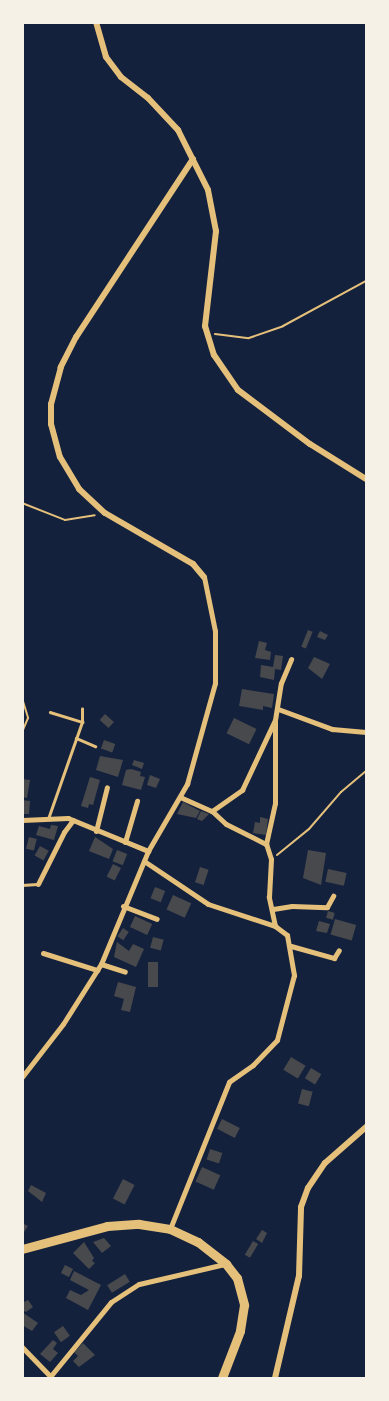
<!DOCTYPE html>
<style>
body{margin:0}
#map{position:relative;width:389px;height:1401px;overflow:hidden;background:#14213d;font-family:"Public Sans",sans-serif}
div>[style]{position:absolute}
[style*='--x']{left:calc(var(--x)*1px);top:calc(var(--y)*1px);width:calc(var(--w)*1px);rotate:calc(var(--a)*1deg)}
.building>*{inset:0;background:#48494c;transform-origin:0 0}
.path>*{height:2px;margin:-1px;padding:0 1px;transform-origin:1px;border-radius:1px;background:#e5c07b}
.service>*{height:2.5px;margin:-1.25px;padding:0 1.25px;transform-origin:1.25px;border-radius:1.25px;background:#e5c07b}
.minor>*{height:5px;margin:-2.5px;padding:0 2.5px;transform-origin:2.5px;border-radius:2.5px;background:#e5c07b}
.tertiary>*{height:6px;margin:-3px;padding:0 3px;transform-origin:3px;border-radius:3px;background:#e5c07b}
.primary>*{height:9px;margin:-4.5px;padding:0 4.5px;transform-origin:4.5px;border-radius:4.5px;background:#e5c07b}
span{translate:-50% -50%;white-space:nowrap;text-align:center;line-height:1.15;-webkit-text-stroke:4px #f6f1e7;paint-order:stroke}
.frame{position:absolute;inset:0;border:24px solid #f6f1e7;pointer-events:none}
</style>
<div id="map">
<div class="building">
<div style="left:308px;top:630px;width:5px;height:18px;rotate:22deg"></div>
<div style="clip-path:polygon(320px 631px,328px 635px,325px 640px,317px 637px)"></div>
<div style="clip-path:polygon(259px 641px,267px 643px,265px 650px,271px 652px,270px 660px,255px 658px)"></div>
<div style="clip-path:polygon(275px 655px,283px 656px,281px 670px,275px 669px,274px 680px,260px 677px,261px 665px,273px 667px)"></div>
<div style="clip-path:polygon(314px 657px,330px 664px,322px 679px,308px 668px)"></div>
<div style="clip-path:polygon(242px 689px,274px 694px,272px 708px,263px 706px,263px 710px,239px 706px)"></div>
<div style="left:105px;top:714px;width:12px;height:8px;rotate:42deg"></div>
<div style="left:234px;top:718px;width:25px;height:17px;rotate:26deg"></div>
<div style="left:104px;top:740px;width:12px;height:9px;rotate:20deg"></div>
<div style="clip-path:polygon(100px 756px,123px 760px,118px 777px,96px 770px)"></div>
<div style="clip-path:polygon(134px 760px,144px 763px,142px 769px,132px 765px)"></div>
<div style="clip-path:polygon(131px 769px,141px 772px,140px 776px,145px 777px,141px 790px,122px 785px,126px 770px)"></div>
<div style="clip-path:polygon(150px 775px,160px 779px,156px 788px,147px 785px)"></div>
<div style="clip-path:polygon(90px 777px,100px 780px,93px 805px,89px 804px,88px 808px,81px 806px)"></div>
<div style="clip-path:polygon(22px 779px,30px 780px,27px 798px,22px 797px)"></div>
<div style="clip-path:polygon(22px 800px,30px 801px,29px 814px,22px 814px)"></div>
<div style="clip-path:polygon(183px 802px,200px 811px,196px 818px,177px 814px)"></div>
<div style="clip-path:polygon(201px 811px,209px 814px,202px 821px,197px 819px)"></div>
<div style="clip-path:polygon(260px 817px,268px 819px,266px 835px,253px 833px,255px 822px,260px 823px)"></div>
<div style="clip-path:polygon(51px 825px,58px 826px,54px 840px,36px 835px,39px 826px,50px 829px)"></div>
<div style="left:29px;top:837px;width:8px;height:12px;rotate:14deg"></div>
<div style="clip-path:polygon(95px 837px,113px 849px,109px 859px,89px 851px)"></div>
<div style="left:40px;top:846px;width:10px;height:11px;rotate:29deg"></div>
<div style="left:117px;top:850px;width:11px;height:12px;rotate:22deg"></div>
<div style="clip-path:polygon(308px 850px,326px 853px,321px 885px,303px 878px)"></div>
<div style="left:113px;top:864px;width:9px;height:14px;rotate:27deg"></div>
<div style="left:200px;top:867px;width:9px;height:16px;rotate:18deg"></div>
<div style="left:328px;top:869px;width:19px;height:13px;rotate:12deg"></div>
<div style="left:155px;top:887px;width:11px;height:12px;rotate:22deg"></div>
<div style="left:173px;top:895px;width:20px;height:16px;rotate:24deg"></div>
<div style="left:328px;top:911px;width:7px;height:7px;rotate:16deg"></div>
<div style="left:135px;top:916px;width:19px;height:12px;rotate:25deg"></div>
<div style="left:335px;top:919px;width:22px;height:16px;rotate:16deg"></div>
<div style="clip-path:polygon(319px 921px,330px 924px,327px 933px,316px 931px)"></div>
<div style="left:123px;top:928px;width:7px;height:10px;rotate:34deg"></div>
<div style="left:153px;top:937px;width:11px;height:11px;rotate:15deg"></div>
<div style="clip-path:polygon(117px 942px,129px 951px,133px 944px,144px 949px,136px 967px,114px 957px)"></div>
<div style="left:148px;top:962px;width:10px;height:25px"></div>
<div style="clip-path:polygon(118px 982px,136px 987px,130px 1012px,121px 1010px,124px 999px,114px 996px)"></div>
<div style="left:291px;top:1057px;width:17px;height:15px;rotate:31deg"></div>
<div style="left:311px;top:1068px;width:12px;height:12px;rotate:31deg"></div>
<div style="left:302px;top:1089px;width:11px;height:15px;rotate:15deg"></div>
<div style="left:222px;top:1119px;width:20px;height:11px;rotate:27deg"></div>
<div style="left:210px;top:1149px;width:13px;height:11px;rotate:18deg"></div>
<div style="left:202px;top:1167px;width:20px;height:16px;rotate:24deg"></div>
<div style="left:123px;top:1179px;width:13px;height:22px;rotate:27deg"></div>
<div style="clip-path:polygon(31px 1185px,46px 1193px,42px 1202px,28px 1191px)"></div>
<div style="clip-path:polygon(22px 1223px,28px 1226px,22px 1235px)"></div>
<div style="clip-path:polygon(262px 1230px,267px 1233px,262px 1243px,256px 1239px)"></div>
<div style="clip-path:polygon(104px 1238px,111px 1246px,102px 1253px,93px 1242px)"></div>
<div style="left:253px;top:1241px;width:6px;height:16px;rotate:31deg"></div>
<div style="clip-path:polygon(84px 1242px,94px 1258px,92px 1261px,95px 1263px,89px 1269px,73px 1253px)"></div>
<div style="left:65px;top:1265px;width:9px;height:9px;rotate:27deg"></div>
<div style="clip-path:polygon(74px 1271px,101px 1285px,88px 1310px,66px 1298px,70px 1290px,81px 1295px,89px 1290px,70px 1280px)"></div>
<div style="left:125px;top:1274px;width:9px;height:21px;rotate:58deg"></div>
<div style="clip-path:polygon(28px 1300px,33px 1307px,26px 1312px,22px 1310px,22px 1303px)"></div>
<div style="clip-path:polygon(22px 1312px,38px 1323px,32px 1331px,22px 1325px)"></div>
<div style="left:63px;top:1326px;width:12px;height:11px;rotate:55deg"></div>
<div style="clip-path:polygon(53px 1340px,57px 1343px,53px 1349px,58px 1353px,50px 1362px,40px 1354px)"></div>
<div style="clip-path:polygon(83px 1343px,95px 1355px,79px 1367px,73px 1361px,78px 1356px,74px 1352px)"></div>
</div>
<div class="path">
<div style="--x:215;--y:334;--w:34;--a:7"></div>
<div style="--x:249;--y:338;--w:36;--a:-19"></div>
<div style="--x:283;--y:326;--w:94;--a:-28.5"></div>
<div style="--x:22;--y:503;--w:46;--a:21.6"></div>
<div style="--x:65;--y:520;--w:30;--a:-9"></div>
<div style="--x:22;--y:698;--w:21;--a:73"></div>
<div style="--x:28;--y:718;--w:15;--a:113"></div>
<div style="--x:277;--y:855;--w:41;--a:-39.1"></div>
<div style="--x:309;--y:829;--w:49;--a:-49.1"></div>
<div style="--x:341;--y:792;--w:33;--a:-40"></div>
</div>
<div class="service">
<div style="--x:50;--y:712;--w:34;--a:17"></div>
<div style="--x:76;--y:738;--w:21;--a:23"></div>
<div style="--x:48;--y:819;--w:103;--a:-70.7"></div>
<div style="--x:82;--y:722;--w:13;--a:-90"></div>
<div style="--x:22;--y:885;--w:15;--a:-4"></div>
</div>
<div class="minor">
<div style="--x:278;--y:709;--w:58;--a:20.3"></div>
<div style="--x:332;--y:729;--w:34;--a:5"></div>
<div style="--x:180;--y:797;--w:35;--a:24"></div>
<div style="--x:212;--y:811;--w:37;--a:-35"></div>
<div style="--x:242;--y:790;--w:77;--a:-64.8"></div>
<div style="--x:275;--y:720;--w:37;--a:-81"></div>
<div style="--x:281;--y:683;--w:26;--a:-67"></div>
<div style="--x:212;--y:811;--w:19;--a:43"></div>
<div style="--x:226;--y:824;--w:45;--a:26.6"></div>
<div style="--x:22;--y:820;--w:46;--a:-2.5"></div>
<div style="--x:68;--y:818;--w:87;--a:22.4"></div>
<div style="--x:96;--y:831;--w:45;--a:-76"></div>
<div style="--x:125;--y:842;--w:43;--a:-73.7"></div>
<div style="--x:144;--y:861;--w:77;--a:33.9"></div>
<div style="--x:208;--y:904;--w:71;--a:18.2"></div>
<div style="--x:275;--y:926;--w:15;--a:37"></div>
<div style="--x:287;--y:935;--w:41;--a:80.1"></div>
<div style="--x:294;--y:975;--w:67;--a:104.7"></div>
<div style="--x:277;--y:1040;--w:35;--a:134"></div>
<div style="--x:253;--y:1065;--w:29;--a:145"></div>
<div style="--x:229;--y:1082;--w:158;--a:111.9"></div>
<div style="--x:38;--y:884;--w:58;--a:-63.4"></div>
<div style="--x:64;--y:832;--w:15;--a:-53"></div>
<div style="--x:123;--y:906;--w:36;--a:21"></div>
<div style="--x:273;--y:909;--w:19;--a:-9"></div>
<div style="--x:292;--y:906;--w:35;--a:2"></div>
<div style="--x:327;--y:907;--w:13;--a:-61"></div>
<div style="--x:275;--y:926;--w:30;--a:-102"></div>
<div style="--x:269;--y:897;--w:38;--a:-87"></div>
<div style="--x:271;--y:859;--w:16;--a:-108"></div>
<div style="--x:266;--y:844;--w:42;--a:-77.6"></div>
<div style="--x:275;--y:803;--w:81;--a:-90"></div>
<div style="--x:291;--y:946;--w:45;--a:15.6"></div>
<div style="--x:334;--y:958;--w:9;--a:-58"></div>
<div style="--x:43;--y:953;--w:57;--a:17.5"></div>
<div style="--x:101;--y:964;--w:25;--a:18"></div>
<div style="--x:22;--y:1077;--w:67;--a:-52.3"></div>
<div style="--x:63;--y:1024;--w:71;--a:-57.7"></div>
<div style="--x:101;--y:964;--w:122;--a:-67.4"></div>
<div style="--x:148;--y:851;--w:78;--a:-59.8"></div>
<div style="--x:187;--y:784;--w:105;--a:-74.5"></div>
<div style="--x:215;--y:683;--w:52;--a:-90"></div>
<div style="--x:215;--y:631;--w:55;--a:-101.5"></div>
<div style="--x:22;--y:1347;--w:40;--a:46"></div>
<div style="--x:49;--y:1378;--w:98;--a:-50.8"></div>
<div style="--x:111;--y:1302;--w:33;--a:-33"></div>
<div style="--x:139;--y:1284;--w:88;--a:-13.1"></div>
</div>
<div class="tertiary">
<div style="--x:96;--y:22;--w:36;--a:74"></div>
<div style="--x:106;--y:57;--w:25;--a:53"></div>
<div style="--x:121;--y:77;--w:34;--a:38"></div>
<div style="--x:148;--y:98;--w:44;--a:46.8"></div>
<div style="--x:178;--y:130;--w:67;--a:63.4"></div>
<div style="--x:208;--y:190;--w:42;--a:79"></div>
<div style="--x:216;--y:231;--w:96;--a:96.6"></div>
<div style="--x:205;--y:326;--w:30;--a:73"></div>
<div style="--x:214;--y:355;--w:42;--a:55.6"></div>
<div style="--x:238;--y:390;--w:90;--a:36.9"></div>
<div style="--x:310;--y:444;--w:66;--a:32"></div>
<div style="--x:193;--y:159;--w:213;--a:123.3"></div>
<div style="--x:76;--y:337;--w:34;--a:117"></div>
<div style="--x:61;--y:367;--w:38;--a:105"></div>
<div style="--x:51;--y:404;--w:20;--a:90"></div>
<div style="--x:51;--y:424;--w:34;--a:75"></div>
<div style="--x:60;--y:457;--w:37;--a:59"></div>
<div style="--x:79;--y:489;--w:35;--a:43"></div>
<div style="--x:105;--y:513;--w:102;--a:30.1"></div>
<div style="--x:193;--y:564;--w:17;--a:50"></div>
<div style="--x:275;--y:1378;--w:105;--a:-76.8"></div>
<div style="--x:299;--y:1276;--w:69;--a:-88.3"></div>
<div style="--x:301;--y:1207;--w:20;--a:-70"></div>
<div style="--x:308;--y:1188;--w:30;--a:-56"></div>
<div style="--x:325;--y:1163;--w:55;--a:-41.3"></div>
</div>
<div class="primary">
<div style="--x:22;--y:1249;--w:88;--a:-15.1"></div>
<div style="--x:107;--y:1226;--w:32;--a:-4"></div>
<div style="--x:139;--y:1224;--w:31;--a:9"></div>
<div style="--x:170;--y:1229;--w:31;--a:25"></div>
<div style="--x:198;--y:1242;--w:36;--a:38"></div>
<div style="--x:226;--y:1264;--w:18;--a:52"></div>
<div style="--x:237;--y:1278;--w:28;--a:75"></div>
<div style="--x:244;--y:1305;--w:26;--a:99"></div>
<div style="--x:240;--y:1331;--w:50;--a:111"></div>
</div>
<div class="frame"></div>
</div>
